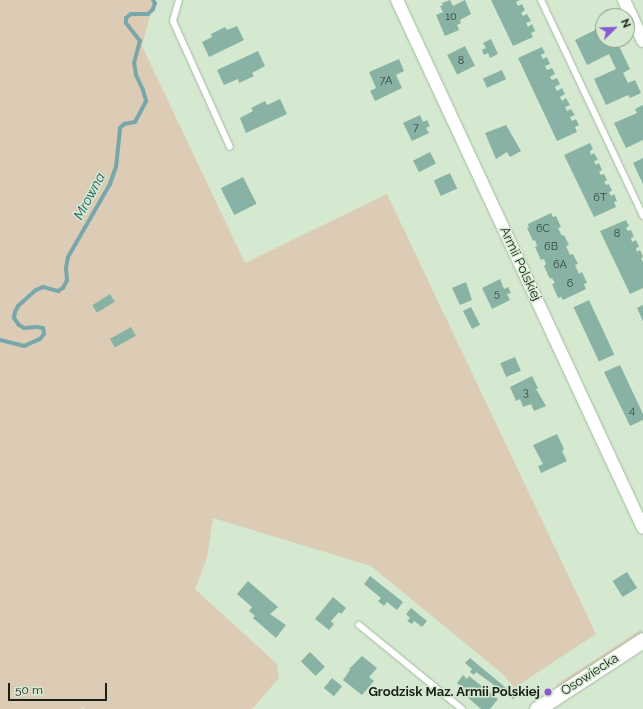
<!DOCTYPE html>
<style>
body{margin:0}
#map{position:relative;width:643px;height:709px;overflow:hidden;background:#d4e9d0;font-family:Raleway,sans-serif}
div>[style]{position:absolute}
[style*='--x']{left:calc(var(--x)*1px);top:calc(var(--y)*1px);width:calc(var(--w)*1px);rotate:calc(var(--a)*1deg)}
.green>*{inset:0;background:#dcccb5}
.stream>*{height:4px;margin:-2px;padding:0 2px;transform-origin:2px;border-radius:2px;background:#78a7ab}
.building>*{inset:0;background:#88b3a4;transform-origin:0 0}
.roads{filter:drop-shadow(0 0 1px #a6baa2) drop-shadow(0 0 1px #a6baa2)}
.service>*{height:6px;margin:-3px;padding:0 3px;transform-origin:3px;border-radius:3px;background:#fff}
.minor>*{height:12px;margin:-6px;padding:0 6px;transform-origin:6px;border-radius:6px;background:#fff}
.tertiary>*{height:15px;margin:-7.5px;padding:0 7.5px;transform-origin:7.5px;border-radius:7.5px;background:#fff}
.dots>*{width:11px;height:11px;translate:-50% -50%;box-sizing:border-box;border:2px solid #d4e9d0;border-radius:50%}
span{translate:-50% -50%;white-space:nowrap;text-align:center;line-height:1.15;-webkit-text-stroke:3px #d4e9d0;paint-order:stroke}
.number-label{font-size:11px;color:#35453a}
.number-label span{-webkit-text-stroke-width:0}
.street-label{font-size:13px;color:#192017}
.poi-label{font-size:13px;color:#192017;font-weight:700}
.right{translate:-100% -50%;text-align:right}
.water-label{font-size:14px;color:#1a5c62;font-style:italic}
.north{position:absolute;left:595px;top:8px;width:40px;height:40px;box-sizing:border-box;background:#d4e9d0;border:1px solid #899986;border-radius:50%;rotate:67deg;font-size:11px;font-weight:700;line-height:16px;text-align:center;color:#192017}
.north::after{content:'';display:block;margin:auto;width:14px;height:18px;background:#8758d1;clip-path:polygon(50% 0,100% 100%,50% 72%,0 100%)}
.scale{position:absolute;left:8px;top:683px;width:99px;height:18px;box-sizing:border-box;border:2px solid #192017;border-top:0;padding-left:5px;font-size:12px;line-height:14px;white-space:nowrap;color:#192017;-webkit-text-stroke:3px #d4e9d0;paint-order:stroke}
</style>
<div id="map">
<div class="green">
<div style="clip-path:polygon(0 0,154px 0,142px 46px,245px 263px,387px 194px,596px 634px,514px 688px,505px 676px,371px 566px,213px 518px,207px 558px,195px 589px,277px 664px,279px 678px,252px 709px,85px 709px,82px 707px,81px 709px,0 709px)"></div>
<div style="clip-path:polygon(642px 629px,642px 632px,559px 687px,556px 685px)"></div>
</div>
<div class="stream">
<div style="--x:0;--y:340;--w:25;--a:14"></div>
<div style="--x:24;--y:346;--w:17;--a:-24"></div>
<div style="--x:40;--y:339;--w:6;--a:-51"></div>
<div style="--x:44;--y:334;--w:6;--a:-99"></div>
<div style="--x:43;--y:328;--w:6;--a:-171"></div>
<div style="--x:37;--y:327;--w:13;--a:176"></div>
<div style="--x:24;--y:328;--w:6;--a:-149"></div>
<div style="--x:19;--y:325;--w:9;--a:-126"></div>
<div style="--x:14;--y:318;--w:6;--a:-81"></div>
<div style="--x:15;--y:312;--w:7;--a:-63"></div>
<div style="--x:18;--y:306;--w:24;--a:-42"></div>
<div style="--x:36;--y:290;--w:8;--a:-23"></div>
<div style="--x:43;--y:287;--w:16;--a:15"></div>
<div style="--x:58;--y:291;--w:6;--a:-31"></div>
<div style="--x:63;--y:288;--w:9;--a:-63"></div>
<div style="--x:67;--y:280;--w:12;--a:-95"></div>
<div style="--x:66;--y:268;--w:11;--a:-80"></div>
<div style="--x:68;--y:257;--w:84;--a:-60.1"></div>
<div style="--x:110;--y:184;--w:18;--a:-71"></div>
<div style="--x:116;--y:167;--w:39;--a:-84"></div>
<div style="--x:120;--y:128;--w:6;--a:-45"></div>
<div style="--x:124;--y:124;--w:11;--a:-10"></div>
<div style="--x:135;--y:122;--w:24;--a:-62"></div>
<div style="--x:146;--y:101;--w:11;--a:-105"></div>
<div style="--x:143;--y:90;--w:17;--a:-115"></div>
<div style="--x:136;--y:75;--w:12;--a:-99"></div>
<div style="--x:134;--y:63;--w:23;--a:-75"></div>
<div style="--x:140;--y:41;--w:23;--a:-128"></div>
<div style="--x:126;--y:23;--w:5;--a:-90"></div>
<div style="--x:126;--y:18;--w:6;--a:-39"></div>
<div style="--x:131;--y:14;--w:17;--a:0"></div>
<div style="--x:148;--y:14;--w:7;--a:-45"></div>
<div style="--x:153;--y:9;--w:6;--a:-72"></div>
<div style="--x:155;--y:3;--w:4;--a:-124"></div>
</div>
<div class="building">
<div style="clip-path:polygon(450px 0,453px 6px,465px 0,471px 14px,460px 20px,461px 23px,457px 25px,459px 30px,445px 36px,436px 15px,443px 12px,440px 6px,443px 5px,442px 3px)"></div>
<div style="clip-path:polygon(491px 0,520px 0,516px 2px,518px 6px,522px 4px,525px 10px,521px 13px,523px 16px,527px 14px,531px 21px,526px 23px,528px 27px,532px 24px,535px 31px,531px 33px,533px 37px,513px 46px)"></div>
<div style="clip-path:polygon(603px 22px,603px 40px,608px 40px,611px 47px,618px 44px,630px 69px,623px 73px,628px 83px,635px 80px,641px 93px,630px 98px,628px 95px,606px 105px,594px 79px,616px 69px,609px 54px,587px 65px,575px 40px,597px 29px,595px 25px)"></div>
<div style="clip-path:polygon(237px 26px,244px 40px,209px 57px,202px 42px,212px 37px,211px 34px,225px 27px,227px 30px)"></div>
<div style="clip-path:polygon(491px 39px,498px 54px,490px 58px,488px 53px,484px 55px,482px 50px,486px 48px,483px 43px)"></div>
<div style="left:465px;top:46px;width:22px;height:20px;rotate:63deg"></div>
<div style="clip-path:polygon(542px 47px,545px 53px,541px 55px,543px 59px,547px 57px,550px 64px,545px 66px,547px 70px,552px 68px,555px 74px,550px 77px,552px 80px,557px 78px,560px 84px,555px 87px,557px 91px,562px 88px,565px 94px,560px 97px,562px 101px,566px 98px,570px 105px,565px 107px,567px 111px,571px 109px,575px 115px,570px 117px,572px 121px,576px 119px,579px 125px,575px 127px,577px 132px,557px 141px,518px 58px)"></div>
<div style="clip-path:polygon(258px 51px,265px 66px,252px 73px,254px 76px,239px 83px,238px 79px,224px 85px,217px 70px)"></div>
<div style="clip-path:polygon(399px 59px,404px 71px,396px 75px,402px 88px,375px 101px,370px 91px,376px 88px,369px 72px)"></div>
<div style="left:502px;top:70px;width:10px;height:21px;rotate:66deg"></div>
<div style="clip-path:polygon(280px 99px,287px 114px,246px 133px,240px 118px,253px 111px,251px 108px,265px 101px,267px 105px)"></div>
<div style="clip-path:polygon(643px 105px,643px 140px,626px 148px,614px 123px,637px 113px,635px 109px)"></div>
<div style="clip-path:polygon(420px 115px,423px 122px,427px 120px,430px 126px,426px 128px,429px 133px,412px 141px,403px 123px)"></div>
<div style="clip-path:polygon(506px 125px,521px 151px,510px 157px,507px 152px,496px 159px,485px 133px)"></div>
<div style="clip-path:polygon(590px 143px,593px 149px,590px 151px,591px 155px,594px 153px,598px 160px,594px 161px,596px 165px,599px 163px,602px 170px,599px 172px,601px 175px,604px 174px,607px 180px,604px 182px,606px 185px,609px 184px,612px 191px,609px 192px,611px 196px,614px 194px,617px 201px,614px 202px,616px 207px,594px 217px,564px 155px)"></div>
<div style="left:430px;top:152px;width:13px;height:19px;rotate:63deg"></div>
<div style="clip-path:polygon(643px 158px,643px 184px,633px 163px)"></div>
<div style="left:450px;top:173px;width:17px;height:18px;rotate:65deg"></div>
<div style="left:243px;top:177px;width:30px;height:25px;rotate:63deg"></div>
<div style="clip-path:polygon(551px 213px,553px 217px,556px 216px,561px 227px,558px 228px,562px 236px,564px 235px,569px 245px,566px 246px,570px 255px,573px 254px,578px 264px,575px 265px,579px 274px,582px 272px,587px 283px,584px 284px,586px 289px,563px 300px,561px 297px,558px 298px,552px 284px,555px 283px,553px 280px,552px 278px,550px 279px,544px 266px,546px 264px,544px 259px,541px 260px,535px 247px,537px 246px,535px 240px,533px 241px,527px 228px,529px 227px,528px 224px)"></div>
<div style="clip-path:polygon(626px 220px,629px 226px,626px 228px,628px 231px,631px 230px,634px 237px,631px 238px,632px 242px,636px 240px,639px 247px,636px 248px,637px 252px,640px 250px,643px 256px,641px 259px,643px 262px,643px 288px,630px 294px,600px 231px)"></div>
<div style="clip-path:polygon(500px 279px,504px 289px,508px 287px,511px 293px,507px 294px,510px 300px,492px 309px,482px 288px)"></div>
<div style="clip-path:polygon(466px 282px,472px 300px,460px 305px,452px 288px)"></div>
<div style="left:110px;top:294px;width:9px;height:21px;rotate:58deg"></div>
<div style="left:589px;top:300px;width:60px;height:17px;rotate:65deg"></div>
<div style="clip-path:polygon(643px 305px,643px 321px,637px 308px)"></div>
<div style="left:471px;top:307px;width:20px;height:9px;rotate:63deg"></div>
<div style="left:131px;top:327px;width:10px;height:24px;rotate:61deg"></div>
<div style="left:515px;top:357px;width:15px;height:16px;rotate:67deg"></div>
<div style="clip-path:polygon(620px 365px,643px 414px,643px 420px,630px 426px,604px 372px)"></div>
<div style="clip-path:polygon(532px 376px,538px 388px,536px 389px,539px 394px,546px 406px,534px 411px,531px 404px,523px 407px,520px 399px,516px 401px,510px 387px)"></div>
<div style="clip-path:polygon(557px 434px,564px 449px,562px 451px,567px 461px,541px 473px,538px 466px,543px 464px,533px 445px)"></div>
<div style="left:627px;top:572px;width:19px;height:17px;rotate:58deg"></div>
<div style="clip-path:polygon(370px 576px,403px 602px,397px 610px,387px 602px,384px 606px,378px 601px,381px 598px,364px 584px)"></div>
<div style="clip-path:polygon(248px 581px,278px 607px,270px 614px,286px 625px,276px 638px,253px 618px,255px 616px,249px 611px,252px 607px,237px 594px)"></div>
<div style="clip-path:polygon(333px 597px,346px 608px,341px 614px,339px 612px,331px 621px,334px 624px,329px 630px,315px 619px)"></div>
<div style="clip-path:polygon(411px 608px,427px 621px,422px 627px,414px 621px,412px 624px,407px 621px,410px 618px,406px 614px)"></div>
<div style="left:310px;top:652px;width:21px;height:13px;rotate:45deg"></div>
<div style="clip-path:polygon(362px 656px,377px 668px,369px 677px,374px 681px,362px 695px,343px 680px,350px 670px,349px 669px)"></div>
<div style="clip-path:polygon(470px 658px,511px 692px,517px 696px,513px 699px,476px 672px,474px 675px,470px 672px,472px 669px,465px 663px)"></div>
<div style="clip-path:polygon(463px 675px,467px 679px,469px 676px,498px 699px,490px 709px,481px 709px,458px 689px,460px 686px,457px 683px)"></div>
<div style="left:332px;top:678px;width:13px;height:13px;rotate:39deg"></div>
</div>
<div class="roads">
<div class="service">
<div style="--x:179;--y:0;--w:22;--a:106"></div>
<div style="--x:173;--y:21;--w:138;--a:65.7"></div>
<div style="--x:541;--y:0;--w:239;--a:64.7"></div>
<div style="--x:359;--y:625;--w:133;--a:39.2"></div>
</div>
<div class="minor">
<div style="--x:397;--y:0;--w:582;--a:65.02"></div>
<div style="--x:624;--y:0;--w:45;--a:65.1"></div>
</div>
<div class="tertiary">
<div style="--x:537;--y:709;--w:126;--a:-33.1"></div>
</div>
</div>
<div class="dots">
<div style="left:548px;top:692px;background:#8758d1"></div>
</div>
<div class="number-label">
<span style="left:451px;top:17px">10</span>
<span style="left:461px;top:61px">8</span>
<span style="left:386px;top:81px">7A</span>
<span style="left:416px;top:128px">7</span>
<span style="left:600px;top:198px">6T</span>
<span style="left:543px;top:229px">6C</span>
<span style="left:617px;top:234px">8</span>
<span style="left:551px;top:247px">6B</span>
<span style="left:560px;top:265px">6A</span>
<span style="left:570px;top:284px">6</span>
<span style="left:497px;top:294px">5</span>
<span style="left:526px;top:393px">3</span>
<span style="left:632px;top:411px">4</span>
</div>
<div class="street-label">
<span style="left:520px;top:264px;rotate:65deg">Armii Polskiej</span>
<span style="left:590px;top:675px;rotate:-33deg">Osowiecka</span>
</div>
<div class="poi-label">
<span class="right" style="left:540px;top:692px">Grodzisk Maz. Armii Polskiej</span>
</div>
<div class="water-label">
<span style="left:89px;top:196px;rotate:-62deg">Mrowna</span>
</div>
<div class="north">N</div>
<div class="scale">50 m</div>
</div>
